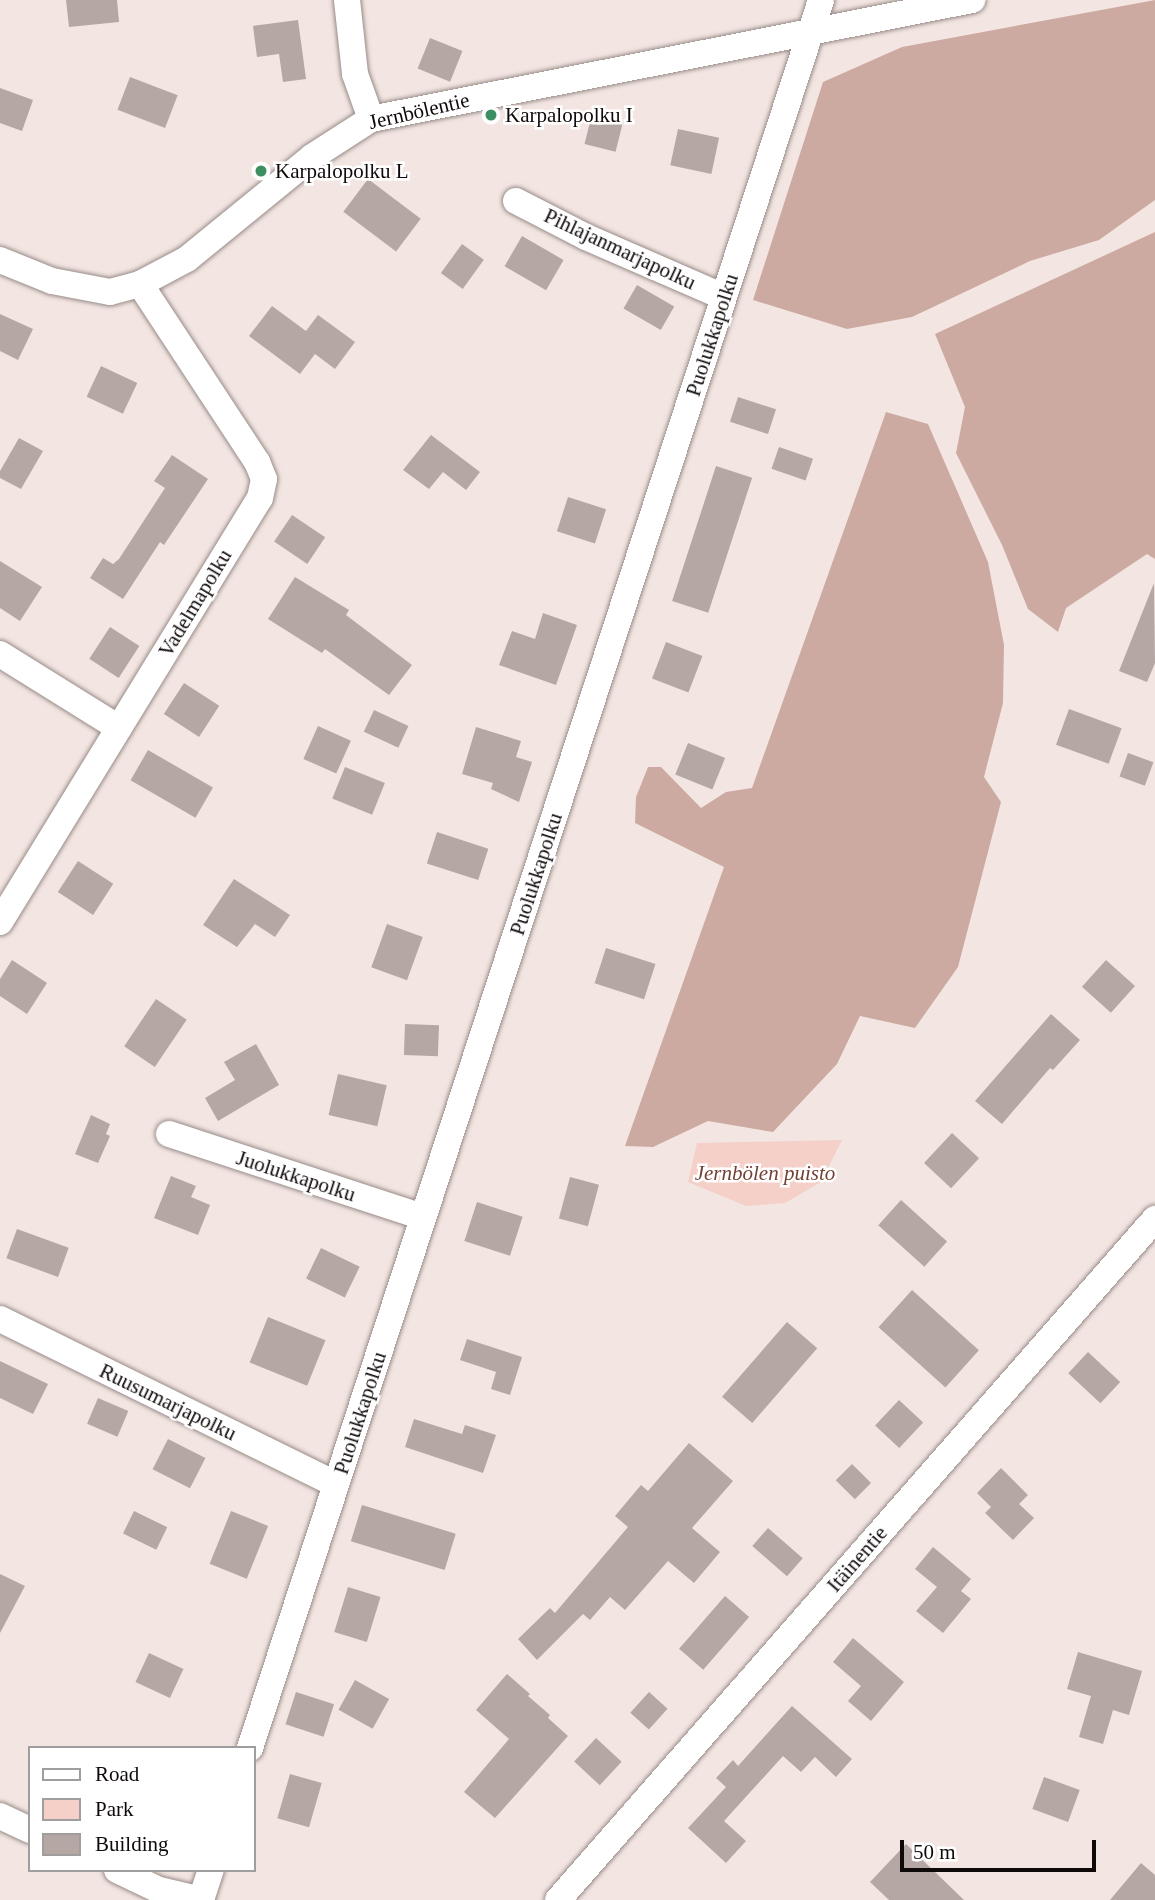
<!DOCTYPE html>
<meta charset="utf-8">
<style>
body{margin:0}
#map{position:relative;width:1155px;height:1900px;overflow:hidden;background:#f3e6e2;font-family:Georgia,serif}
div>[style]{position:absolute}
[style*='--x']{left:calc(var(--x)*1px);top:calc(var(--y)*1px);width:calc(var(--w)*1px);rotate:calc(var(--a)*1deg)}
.green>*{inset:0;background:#f4d0c8}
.forest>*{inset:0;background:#cdaaa1}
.building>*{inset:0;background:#b4a7a4;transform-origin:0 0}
.roads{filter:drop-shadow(0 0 2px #988b88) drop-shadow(0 0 2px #988b88)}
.minor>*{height:26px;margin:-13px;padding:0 13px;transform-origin:13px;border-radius:13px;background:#fff}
.dots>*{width:19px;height:19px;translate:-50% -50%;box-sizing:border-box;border:4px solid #fff;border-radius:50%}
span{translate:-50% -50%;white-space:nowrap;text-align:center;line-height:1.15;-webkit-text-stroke:5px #fff;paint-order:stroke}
.street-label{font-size:21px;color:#0f0a09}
.poi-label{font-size:21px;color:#0f0a09}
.left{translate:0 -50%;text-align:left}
.park-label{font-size:21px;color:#724034;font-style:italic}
.legend{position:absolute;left:28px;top:1746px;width:228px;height:126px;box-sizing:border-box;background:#fff;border:2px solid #9f9d9d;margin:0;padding:9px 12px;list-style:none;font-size:21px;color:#0f0a09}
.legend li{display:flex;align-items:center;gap:14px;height:35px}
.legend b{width:35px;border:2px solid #9f9d9d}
.scale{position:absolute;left:900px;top:1840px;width:196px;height:32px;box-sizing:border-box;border:4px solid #0f0a09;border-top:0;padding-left:9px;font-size:21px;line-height:24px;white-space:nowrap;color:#0f0a09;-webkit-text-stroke:5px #fff;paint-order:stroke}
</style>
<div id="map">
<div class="green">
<div style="clip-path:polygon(842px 1140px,821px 1182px,785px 1203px,746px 1206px,688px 1182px,697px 1143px)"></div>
</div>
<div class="forest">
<div style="clip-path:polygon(1155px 0,1155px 200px,1099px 240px,1030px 261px,912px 317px,847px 329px,753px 300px,823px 82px,902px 47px)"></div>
<div style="clip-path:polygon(1155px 232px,1155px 559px,1147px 554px,1066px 608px,1058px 632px,1028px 609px,1002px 545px,956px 453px,965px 407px,935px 334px)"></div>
<div style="clip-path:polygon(886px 412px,928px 424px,988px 562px,1004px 645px,1003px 703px,984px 777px,1001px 802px,958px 967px,915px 1028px,860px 1016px,837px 1064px,773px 1132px,708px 1121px,653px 1147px,625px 1146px,724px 867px,635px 823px,636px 797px,648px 767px,661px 767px,701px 808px,726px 792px,752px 788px)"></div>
</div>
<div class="building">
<div style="clip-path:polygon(66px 0,117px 0,119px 22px,69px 27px)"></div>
<div style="clip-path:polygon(298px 20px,306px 79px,283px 82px,279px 54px,257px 57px,253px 26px)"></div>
<div style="left:430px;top:38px;width:35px;height:33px;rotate:22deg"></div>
<div style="left:130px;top:77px;width:51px;height:35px;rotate:21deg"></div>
<div style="clip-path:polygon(0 88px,33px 100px,22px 131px,0 123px)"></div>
<div style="left:592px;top:114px;width:32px;height:31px;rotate:14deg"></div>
<div style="left:678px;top:129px;width:42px;height:37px;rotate:12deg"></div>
<div style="left:368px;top:179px;width:66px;height:41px;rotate:37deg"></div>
<div style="left:522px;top:236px;width:48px;height:35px;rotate:30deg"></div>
<div style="left:462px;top:244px;width:27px;height:36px;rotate:36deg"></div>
<div style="left:637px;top:285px;width:43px;height:27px;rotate:30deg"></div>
<div style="clip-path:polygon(272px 306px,306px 331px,318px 315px,355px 342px,335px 369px,315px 354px,300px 374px,249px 336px)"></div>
<div style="clip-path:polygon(0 314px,33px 329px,18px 360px,0 351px)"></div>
<div style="left:101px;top:366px;width:40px;height:34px;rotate:25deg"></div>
<div style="left:738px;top:397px;width:40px;height:26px;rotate:18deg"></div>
<div style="clip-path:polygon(431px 435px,480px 472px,466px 490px,443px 472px,429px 489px,403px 470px)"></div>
<div style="clip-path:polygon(19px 438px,43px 451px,21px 489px,0 478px,0 471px)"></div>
<div style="left:779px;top:447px;width:36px;height:23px;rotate:19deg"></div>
<div style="clip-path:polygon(172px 455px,208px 479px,164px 545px,160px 542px,123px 599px,90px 578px,103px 558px,113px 564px,119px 559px,165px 488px,154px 481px)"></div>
<div style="left:716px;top:466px;width:38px;height:142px;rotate:18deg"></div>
<div style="left:568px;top:497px;width:40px;height:36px;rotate:18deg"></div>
<div style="left:292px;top:515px;width:40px;height:32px;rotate:34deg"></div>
<div style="clip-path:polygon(0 561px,42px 587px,20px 621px,0 608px)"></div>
<div style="clip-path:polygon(295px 577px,349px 610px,346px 615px,412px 665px,389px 695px,325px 649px,322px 653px,268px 619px)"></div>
<div style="clip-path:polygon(1154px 583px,1155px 663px,1147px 682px,1119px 671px)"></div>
<div style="clip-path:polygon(543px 613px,577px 625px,556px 685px,499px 665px,512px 631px,535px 639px)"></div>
<div style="left:110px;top:627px;width:35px;height:38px;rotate:33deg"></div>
<div style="left:666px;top:642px;width:39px;height:39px;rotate:21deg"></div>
<div style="left:184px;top:683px;width:42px;height:37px;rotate:33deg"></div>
<div style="left:1069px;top:709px;width:56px;height:38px;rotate:20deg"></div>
<div style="left:374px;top:710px;width:38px;height:24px;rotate:25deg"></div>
<div style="left:318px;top:726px;width:36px;height:36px;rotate:24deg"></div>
<div style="clip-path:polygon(476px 727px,521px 741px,516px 757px,532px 762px,519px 802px,491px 789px,493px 783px,462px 774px)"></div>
<div style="left:688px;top:743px;width:40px;height:34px;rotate:22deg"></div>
<div style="left:148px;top:750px;width:75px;height:35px;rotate:30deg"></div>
<div style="left:1128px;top:753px;width:27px;height:25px;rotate:20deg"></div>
<div style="left:345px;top:767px;width:43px;height:34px;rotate:22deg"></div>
<div style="left:437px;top:832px;width:54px;height:33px;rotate:18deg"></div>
<div style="left:78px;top:861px;width:42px;height:37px;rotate:33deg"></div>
<div style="clip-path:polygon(234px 879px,290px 915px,275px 937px,255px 924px,237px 947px,203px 925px)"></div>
<div style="left:387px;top:924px;width:38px;height:46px;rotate:20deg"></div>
<div style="left:606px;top:948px;width:52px;height:37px;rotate:18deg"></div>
<div style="clip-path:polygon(12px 960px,47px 983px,27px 1014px,0 996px,0 979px)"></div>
<div style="left:1106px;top:960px;width:39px;height:36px;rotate:42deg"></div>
<div style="left:156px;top:999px;width:37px;height:57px;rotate:34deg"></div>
<div style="clip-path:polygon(1051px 1014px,1080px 1040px,1053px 1070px,1050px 1068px,1002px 1124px,975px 1101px)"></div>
<div style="left:405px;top:1024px;width:34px;height:31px;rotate:2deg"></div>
<div style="clip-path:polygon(256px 1044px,279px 1085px,218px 1121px,205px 1098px,235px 1080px,224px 1062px)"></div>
<div style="left:338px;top:1074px;width:50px;height:42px;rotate:13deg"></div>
<div style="clip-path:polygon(91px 1115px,110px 1124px,106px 1134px,110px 1136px,98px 1163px,75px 1154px)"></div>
<div style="left:952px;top:1133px;width:37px;height:41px;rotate:43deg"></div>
<div style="clip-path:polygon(171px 1176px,196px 1186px,191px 1197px,210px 1205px,198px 1235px,154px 1218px)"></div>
<div style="left:570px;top:1177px;width:30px;height:43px;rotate:15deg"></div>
<div style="left:901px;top:1200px;width:62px;height:34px;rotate:42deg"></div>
<div style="left:477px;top:1202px;width:48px;height:41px;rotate:18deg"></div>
<div style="left:17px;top:1229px;width:55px;height:31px;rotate:20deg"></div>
<div style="left:321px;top:1248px;width:43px;height:34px;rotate:26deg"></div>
<div style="left:912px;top:1290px;width:90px;height:50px;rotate:42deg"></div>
<div style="left:268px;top:1317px;width:62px;height:49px;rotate:22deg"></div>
<div style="left:787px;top:1322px;width:40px;height:99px;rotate:41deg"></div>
<div style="clip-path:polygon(467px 1339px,522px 1357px,510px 1395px,491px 1389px,496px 1372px,460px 1360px)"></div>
<div style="left:1088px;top:1352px;width:44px;height:29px;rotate:43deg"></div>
<div style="clip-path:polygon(0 1361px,48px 1384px,33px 1414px,0 1398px)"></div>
<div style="left:98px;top:1398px;width:33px;height:28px;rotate:23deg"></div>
<div style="left:899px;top:1400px;width:33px;height:35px;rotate:43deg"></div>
<div style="clip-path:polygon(414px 1419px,462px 1434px,465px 1425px,496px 1435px,483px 1473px,405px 1447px)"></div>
<div style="left:168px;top:1439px;width:42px;height:34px;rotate:27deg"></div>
<div style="clip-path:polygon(689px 1443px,733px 1481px,692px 1528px,720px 1552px,694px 1583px,668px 1561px,625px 1610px,610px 1597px,590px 1620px,583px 1614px,537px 1660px,518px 1639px,550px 1608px,555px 1613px,628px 1527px,615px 1516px,641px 1485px,648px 1491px)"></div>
<div style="left:852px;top:1464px;width:27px;height:23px;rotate:45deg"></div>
<div style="clip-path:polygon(1001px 1468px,1028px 1495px,1019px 1504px,1034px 1518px,1013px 1540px,985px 1513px,991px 1507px,977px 1493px)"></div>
<div style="left:362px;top:1505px;width:98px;height:38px;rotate:17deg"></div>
<div style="left:134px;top:1511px;width:37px;height:25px;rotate:26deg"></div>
<div style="left:231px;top:1511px;width:40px;height:57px;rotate:22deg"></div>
<div style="left:768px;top:1528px;width:46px;height:24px;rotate:41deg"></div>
<div style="clip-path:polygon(933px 1547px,971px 1579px,961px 1591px,971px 1599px,943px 1633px,916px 1611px,937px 1587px,915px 1569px)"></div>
<div style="clip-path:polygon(0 1574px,25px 1586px,0 1633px)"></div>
<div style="left:348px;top:1587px;width:34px;height:47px;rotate:17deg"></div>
<div style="left:725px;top:1596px;width:32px;height:70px;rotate:41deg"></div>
<div style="clip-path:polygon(853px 1638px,904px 1682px,871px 1721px,848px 1701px,861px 1686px,833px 1662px)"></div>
<div style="clip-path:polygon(1078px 1652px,1142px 1671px,1129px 1715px,1113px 1710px,1103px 1744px,1079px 1737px,1091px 1696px,1067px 1689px)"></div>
<div style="left:149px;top:1653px;width:38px;height:32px;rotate:25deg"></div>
<div style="clip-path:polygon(507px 1674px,530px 1694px,528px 1696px,550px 1715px,548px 1718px,568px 1736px,495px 1818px,464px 1792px,509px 1739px,476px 1710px)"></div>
<div style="left:355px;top:1680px;width:39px;height:34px;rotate:29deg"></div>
<div style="left:296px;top:1692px;width:40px;height:34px;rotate:18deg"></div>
<div style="left:649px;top:1692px;width:25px;height:28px;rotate:42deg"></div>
<div style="clip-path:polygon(792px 1706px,852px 1759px,836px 1777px,815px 1757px,801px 1772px,783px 1756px,724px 1821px,746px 1841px,726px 1863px,688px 1828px,726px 1787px,716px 1778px,733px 1760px,738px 1766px)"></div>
<div style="left:596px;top:1738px;width:35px;height:32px;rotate:43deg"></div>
<div style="left:290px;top:1774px;width:33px;height:46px;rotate:16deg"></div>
<div style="left:1044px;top:1777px;width:38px;height:34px;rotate:20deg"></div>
<div style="clip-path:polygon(906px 1844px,964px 1900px,889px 1900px,870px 1882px)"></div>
<div style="clip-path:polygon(1141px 1863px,1155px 1875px,1155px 1900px,1110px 1900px)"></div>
</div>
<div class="roads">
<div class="minor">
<div style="--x:347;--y:0;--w:74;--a:83.8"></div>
<div style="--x:355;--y:74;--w:48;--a:70.4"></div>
<div style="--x:516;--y:201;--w:79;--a:27.2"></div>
<div style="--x:586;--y:237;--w:150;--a:23.5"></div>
<div style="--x:0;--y:260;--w:56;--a:22"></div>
<div style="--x:52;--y:281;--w:59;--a:10.7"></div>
<div style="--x:110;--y:292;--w:31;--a:-15"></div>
<div style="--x:140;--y:284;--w:53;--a:-28"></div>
<div style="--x:187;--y:259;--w:161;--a:-39.2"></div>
<div style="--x:312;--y:157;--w:70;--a:-32.8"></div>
<div style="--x:371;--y:119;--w:613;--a:-11.2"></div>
<div style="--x:0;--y:654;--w:140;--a:31.9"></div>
<div style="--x:0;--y:922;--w:497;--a:-58.5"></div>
<div style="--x:260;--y:498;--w:19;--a:-78"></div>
<div style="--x:264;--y:479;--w:18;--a:-112"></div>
<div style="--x:257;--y:462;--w:213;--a:-123.3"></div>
<div style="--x:169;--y:1134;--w:267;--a:18.1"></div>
<div style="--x:0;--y:1319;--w:374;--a:26.2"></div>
<div style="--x:250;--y:1748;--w:1839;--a:-71.91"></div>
<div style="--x:0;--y:1816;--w:33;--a:25"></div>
<div style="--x:117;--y:1870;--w:47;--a:25.5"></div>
<div style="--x:159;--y:1890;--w:44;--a:13.1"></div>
<div style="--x:201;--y:1900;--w:32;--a:-72"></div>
<div style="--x:558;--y:1900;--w:906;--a:-48.76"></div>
</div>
</div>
<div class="dots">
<div style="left:491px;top:115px;background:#3d8f61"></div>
<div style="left:261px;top:171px;background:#3d8f61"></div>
</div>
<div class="street-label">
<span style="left:419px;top:111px;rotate:-13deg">Jernbölentie</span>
<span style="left:620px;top:249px;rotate:25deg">Pihlajanmarjapolku</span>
<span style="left:712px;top:335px;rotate:-72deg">Puolukkapolku</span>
<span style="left:195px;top:603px;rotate:-59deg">Vadelmapolku</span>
<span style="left:536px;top:874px;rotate:-72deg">Puolukkapolku</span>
<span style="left:296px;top:1176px;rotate:18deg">Juolukkapolku</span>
<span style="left:168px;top:1402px;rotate:26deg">Ruusumarjapolku</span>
<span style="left:360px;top:1413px;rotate:-72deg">Puolukkapolku</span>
<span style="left:857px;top:1559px;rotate:-49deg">Itäinentie</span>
</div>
<div class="poi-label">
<span class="left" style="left:505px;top:115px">Karpalopolku I</span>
<span class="left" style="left:275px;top:171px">Karpalopolku L</span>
</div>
<div class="park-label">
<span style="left:765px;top:1173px">Jernbölen puisto</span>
</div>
<ul class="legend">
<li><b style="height:9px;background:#fff"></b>Road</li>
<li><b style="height:19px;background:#f4d0c8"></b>Park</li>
<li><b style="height:19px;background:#b4a7a4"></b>Building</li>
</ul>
<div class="scale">50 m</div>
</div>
